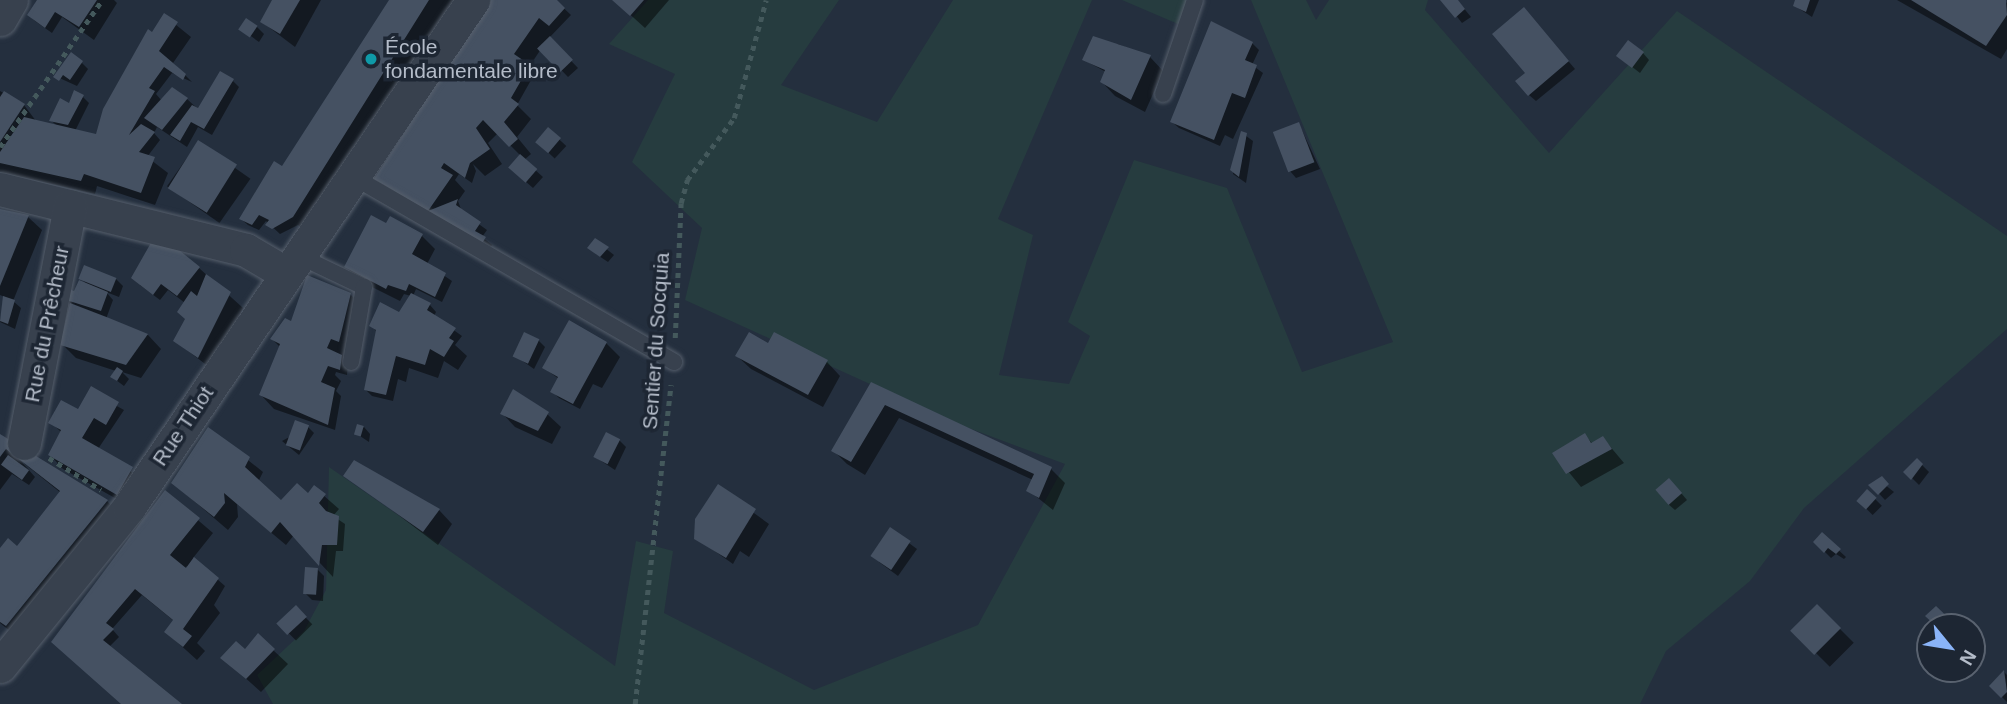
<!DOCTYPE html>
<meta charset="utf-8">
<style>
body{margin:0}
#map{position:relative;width:2007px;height:704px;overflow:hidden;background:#242f3e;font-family:Arial,sans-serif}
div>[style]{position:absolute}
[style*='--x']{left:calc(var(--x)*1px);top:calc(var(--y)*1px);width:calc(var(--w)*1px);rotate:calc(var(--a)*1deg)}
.green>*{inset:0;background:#263c3f}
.shadow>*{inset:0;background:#0007;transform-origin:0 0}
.building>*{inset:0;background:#455162;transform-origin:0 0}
.path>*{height:4.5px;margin-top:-2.25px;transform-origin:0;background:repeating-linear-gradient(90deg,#44595c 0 5px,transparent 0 10px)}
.roads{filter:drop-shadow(0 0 2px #565f6c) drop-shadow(0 0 2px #565f6c)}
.lane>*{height:16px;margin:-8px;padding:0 8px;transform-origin:8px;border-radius:8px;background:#38414e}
.street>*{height:33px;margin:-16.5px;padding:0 16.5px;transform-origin:16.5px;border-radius:16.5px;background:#38414e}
.dots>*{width:19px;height:19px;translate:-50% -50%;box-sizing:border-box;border:4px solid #1d2633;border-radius:50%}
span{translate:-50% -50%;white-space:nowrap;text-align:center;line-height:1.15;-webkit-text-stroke:7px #1d2633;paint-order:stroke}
.poi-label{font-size:21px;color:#b4bcc9}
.left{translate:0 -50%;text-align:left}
.street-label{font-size:21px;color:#b4bcc9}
.north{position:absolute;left:1916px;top:613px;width:70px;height:70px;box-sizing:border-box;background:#1d2633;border:2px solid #59626f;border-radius:50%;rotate:120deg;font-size:19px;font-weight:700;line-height:28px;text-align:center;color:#b4bcc9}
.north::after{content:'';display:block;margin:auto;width:24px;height:32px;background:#8ab4f8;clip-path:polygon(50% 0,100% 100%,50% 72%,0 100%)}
</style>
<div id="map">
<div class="green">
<div style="clip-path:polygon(648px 0,839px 0,781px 85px,877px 122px,953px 0,1092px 0,998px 219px,1033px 235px,999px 375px,1069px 384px,1090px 336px,1068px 322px,1134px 160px,1227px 188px,1302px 372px,1393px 342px,1251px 0,1306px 0,1316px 20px,1329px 0,1428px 0,1425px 10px,1549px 153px,1677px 11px,2007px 236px,2007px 329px,1804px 508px,1750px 581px,1666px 651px,1640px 704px,273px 704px,257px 675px,304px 631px,326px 590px,329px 467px,615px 666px,636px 541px,673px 551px,664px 613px,814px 690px,978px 625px,1065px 464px,958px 424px,685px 300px,702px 228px,632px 162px,675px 74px,609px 44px)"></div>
<div style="clip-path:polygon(1122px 0,1195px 0,1185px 27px)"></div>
</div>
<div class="shadow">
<div style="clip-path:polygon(38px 0,114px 0,117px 3px,94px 40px,62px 17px,52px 33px,35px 21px,29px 15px)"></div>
<div style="clip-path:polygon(274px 0,321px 0,295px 47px,262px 22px)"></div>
<div style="clip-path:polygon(392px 0,462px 0,313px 235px,298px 225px,280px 234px,266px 221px,259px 230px,248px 225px,241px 219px,283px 168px)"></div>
<div style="clip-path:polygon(495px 0,555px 0,571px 15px,549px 38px,578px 68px,568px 77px,541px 49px,529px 67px,535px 73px,517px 105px,531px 119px,517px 137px,531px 154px,524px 160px,543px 177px,533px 188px,517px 174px,521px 156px,498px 133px,488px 143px,502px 164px,485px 176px,473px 164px,476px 171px,472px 183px,459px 174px,455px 180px,465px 191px,458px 201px,462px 212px,487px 230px,482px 237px,492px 245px,489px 250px,390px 193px,376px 179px)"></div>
<div style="clip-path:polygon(614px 0,669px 0,645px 28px)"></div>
<div style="clip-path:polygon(1444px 0,1457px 0,1471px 17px,1462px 23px)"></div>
<div style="clip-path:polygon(1797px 0,1819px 0,1812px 17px,1795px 6px)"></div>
<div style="clip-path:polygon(1897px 0,2003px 0,2007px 3px,2007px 49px,2001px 59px)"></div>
<div style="clip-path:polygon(1524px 9px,1575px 69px,1536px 101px,1529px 95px)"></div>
<div style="clip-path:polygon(165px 16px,191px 37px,173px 63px,192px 82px,172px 73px,156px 94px,162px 101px,187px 99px,199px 110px,233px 81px,239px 87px,212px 135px,198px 127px,187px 147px,157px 127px,154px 133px,160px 140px,147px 157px,168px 173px,155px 205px,97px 186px,95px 194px,0 172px,0 91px,24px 105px,36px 121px,57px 126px,51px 120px,83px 97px,89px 103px,75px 131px,98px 136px)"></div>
<div style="clip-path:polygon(257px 27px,264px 34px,259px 42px,241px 29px)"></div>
<div style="clip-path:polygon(1252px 43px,1259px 50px,1252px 65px,1263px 73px,1233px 139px,1225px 135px,1220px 146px,1179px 128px,1172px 122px)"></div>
<div style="clip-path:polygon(1118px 44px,1150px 57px,1163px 71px,1145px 112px,1115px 96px,1102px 82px,1106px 72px,1084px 60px)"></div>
<div style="clip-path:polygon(1643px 53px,1649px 60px,1640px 73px,1618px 56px)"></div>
<div style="clip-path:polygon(82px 63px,88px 69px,77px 86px,55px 76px)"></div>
<div style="clip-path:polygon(1299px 124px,1320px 169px,1296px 178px,1290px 171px)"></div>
<div style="left:548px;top:129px;width:25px;height:17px;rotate:43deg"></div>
<div style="clip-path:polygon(1242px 133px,1253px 141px,1246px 183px,1233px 174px)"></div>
<div style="left:198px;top:142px;width:64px;height:54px;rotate:35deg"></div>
<div style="clip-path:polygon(0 211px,28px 217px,42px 230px,13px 301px,21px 308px,15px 329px,0 322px,5px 297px,0 295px)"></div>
<div style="clip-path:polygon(387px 226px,422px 236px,435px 249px,427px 264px,452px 281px,442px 302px,416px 289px,413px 296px,430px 305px,436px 312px,434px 316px,462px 336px,455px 345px,467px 356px,458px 370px,444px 361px,438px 378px,409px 368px,406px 382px,398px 379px,393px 401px,372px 396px,366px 390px,377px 332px,371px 325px,407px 318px,411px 296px,404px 294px,400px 301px,360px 281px,346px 267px)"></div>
<div style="clip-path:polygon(595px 240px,614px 255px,608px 262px,596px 254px)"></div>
<div style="clip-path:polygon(199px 268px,243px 308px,213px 370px,175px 341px,187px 320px,185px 303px,168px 290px,160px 300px,140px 285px)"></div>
<div style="clip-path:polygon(81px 279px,116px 279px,123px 286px,119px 297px,106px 292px,113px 300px,106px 319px,148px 335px,161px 349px,141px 378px,122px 372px,129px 379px,124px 386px,112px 377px,116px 371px,76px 358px,62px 344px,71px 305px,65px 299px,89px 286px)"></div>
<div style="clip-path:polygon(350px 294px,364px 308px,343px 358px,348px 363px,347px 375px,336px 372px,335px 375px,341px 381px,336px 391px,341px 396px,335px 430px,274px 409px,261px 395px,280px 347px,272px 339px,292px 323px)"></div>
<div style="clip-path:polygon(538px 340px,545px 347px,534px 369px,514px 355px)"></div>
<div style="clip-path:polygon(606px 343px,620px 357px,602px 388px,593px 384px,580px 409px,559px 398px,552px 391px,559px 379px,544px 368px)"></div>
<div style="clip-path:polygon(737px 356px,827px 362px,840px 376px,823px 407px,751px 369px)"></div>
<div style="clip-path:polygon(872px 384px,1051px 469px,1065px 483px,1053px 510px,1028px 490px,1033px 480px,899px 418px,865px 475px,847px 464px,833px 450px)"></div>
<div style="clip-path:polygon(115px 405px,124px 410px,98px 449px,146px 482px,131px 507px,63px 469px,50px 455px,62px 433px,51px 422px)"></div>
<div style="clip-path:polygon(502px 413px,547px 414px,561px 427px,552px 444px,515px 427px)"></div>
<div style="clip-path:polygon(308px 427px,314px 433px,299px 455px,282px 441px)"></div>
<div style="clip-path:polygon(364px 427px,370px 434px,369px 442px,357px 434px)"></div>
<div style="clip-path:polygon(209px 429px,263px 472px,258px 482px,281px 503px,308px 496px,315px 488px,339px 509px,333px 516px,345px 524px,343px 551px,336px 551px,333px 577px,294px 535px,286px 545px,237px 504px,238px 517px,228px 530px,173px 483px)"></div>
<div style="clip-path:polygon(1584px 435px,1593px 444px,1603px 438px,1624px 463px,1581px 487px,1554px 454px)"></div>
<div style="clip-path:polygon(0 436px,107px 501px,120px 515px,20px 639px,0 623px,0 549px,18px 548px,61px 493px,20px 460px,35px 477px,29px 485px,12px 474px,0 490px)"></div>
<div style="clip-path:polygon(619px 440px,626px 447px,615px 470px,595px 457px)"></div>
<div style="clip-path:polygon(1917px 460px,1929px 472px,1919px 485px,1906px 472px)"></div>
<div style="clip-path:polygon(1879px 480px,1894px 492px,1885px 500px,1871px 485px)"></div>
<div style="clip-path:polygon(718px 487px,769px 524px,749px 557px,740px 551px,733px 564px,696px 538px)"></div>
<div style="clip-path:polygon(1676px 487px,1687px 500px,1675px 510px,1668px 504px)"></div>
<div style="clip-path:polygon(367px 491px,439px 510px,452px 524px,438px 545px)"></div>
<div style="left:1867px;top:491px;width:21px;height:13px;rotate:45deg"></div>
<div style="clip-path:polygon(evenodd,165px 492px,213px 533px,193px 558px,225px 586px,214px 605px,220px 613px,197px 643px,205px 651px,197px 660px,166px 632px,174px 621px,142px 595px,112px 629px,119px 637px,109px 647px,179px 704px,124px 704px,74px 615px,165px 492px,187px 566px,206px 592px,183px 570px,187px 566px)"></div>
<div style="clip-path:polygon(890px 529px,917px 549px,898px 576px,879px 562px)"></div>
<div style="clip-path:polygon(1822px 535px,1846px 557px,1844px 559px,1836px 554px,1831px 558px,1815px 542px)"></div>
<div style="clip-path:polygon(317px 569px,324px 576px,323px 601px,312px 600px,306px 594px)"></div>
<div style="left:1817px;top:606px;width:52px;height:34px;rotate:45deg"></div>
<div style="left:296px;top:608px;width:23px;height:23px;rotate:45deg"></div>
<div style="clip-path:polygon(258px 636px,288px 664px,261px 692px,223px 658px,246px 651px)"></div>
<div style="clip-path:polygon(2004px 672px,2007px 675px,2007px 702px,1991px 686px)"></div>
</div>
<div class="building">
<div style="clip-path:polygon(37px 0,97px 0,79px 27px,55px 12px,45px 28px,27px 15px)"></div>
<div style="clip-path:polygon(272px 0,300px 0,280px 34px,260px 22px)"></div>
<div style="clip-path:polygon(389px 0,429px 0,293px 217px,272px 229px,265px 225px,269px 220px,259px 215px,252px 225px,239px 219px,274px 161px,282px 166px)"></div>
<div style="clip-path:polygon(491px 0,557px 0,565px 8px,549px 26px,539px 18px,514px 54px,530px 65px,511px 98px,519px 104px,504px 122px,518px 139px,509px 147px,483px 120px,476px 128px,490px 149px,470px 163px,465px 178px,444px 163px,441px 168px,453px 175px,428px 211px,374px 179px)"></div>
<div style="clip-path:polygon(612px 0,644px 0,630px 16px)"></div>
<div style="clip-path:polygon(1440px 0,1458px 0,1465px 9px,1455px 18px)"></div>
<div style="clip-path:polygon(1795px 0,1810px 0,1806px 12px,1793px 6px)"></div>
<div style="clip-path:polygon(1911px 0,2006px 0,2007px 15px,1986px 46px)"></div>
<div style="clip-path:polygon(1524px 7px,1569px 61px,1528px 96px,1515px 81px,1525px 73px,1492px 34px)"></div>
<div style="clip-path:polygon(164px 13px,178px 22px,159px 51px,186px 74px,183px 80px,164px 67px,149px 88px,155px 91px,129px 135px,141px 124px,155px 132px,139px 152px,155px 157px,141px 193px,84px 174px,81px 181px,0 163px,0 152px,24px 117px,96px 134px,103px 109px,148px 29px,152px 32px)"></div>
<div style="left:246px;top:18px;width:14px;height:14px;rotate:34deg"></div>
<div style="clip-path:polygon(1211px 21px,1253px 42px,1245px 60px,1257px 65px,1245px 98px,1232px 93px,1214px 140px,1170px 122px)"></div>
<div style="left:550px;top:36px;width:33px;height:18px;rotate:46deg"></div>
<div style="clip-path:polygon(1093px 36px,1151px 55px,1131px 100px,1100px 82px,1105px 70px,1082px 60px)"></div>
<div style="left:1628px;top:40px;width:20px;height:20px;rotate:37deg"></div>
<div style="clip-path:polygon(71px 52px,83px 61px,70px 80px,63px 75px,59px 81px,53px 77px)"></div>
<div style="clip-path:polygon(220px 71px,234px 79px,204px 129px,191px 122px,180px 141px,170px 135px,192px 105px,198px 108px)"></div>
<div style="clip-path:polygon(172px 87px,188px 98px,162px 130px,144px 118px)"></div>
<div style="clip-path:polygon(74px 90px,84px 95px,68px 125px,49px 121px,60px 98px,69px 103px)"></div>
<div style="clip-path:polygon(4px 91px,25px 104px,0 142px,0 97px)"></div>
<div style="left:1299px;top:122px;width:43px;height:28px;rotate:69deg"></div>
<div style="left:548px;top:127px;width:17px;height:20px;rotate:40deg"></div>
<div style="clip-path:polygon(1241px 131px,1247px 133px,1239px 177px,1230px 170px)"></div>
<div style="left:198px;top:140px;width:46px;height:57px;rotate:32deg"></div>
<div style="left:520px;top:154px;width:23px;height:18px;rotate:41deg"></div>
<div style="clip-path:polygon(458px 199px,456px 205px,481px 222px,475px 231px,486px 237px,481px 245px,428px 211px)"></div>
<div style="clip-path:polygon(0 209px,29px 215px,0 286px)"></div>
<div style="clip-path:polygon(371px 215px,386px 223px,390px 216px,423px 234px,412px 254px,446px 273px,435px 297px,409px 284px,406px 291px,388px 285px,386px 289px,344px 267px)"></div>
<div style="clip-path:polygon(595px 238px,609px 247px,600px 257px,587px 248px)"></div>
<div style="clip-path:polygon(152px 241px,174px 246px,200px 267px,177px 296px,161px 284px,153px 295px,131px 278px)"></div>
<div style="left:84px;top:265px;width:35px;height:15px;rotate:22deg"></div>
<div style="clip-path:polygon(206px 274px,231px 292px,198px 358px,173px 341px,185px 319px,177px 312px,191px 291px,197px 296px)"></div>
<div style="clip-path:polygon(307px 275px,351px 293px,339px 342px,331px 339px,327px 348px,342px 355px,340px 370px,328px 366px,321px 382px,335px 388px,328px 425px,259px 395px,280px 344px,270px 339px,285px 318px,291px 321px)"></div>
<div style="clip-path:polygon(79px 280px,108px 292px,101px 311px,63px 299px,65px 288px,74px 291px)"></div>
<div style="clip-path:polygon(411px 293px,431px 303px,427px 310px,456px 328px,449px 338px,454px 341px,444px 357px,430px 349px,425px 365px,396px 356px,386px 395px,364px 390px,376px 330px,369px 326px,380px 302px,399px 312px)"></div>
<div style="clip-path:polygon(3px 296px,15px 300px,8px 324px,0 321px)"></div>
<div style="clip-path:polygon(70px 303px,109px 318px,148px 334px,126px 365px,60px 345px)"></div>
<div style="clip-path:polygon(569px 320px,607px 342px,573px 404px,550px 392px,558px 377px,542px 368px)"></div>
<div style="left:524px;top:332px;width:17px;height:27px;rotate:25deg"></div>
<div style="clip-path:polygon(749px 332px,768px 343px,774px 332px,828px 360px,808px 395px,735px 356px)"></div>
<div style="clip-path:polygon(117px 367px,123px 371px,117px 381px,110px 377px)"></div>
<div style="clip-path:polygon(871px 382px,1052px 467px,1039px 498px,1026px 491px,1034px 474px,885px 405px,851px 462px,831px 451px)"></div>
<div style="clip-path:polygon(91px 386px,119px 402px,106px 425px,94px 418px,82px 438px,133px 467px,117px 495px,48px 455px,61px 430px,48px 423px,61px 400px,78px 409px)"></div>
<div style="clip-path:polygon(513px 389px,549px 412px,538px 431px,500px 414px)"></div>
<div style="left:295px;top:420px;width:15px;height:27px;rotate:20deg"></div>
<div style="left:357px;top:424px;width:7px;height:11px;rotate:16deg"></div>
<div style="clip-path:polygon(208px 427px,250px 457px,245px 467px,281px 500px,297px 483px,308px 493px,314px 485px,326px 494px,319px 503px,326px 511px,339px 516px,337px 545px,322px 545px,319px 566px,280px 522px,271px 533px,224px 493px,225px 503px,214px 517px,171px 483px)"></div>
<div style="left:606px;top:432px;width:16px;height:28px;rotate:27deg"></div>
<div style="clip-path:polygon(1585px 433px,1591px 443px,1603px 436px,1612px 449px,1566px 474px,1552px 453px)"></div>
<div style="clip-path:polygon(0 434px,108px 500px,6px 626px,0 622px,0 548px,8px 538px,17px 546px,60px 491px,6px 449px,0 457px)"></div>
<div style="left:8px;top:455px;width:26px;height:12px;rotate:36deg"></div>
<div style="clip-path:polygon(1917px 458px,1923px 464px,1911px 480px,1903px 472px)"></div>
<div style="clip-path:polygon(354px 460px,440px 509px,423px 532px,343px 476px)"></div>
<div style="clip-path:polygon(1882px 476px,1889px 484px,1878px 495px,1868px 485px)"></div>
<div style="left:1669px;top:478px;width:20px;height:18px;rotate:49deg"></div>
<div style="clip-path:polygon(718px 484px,756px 509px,726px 558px,694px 539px,695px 519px)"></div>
<div style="left:1867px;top:489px;width:13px;height:16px;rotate:42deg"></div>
<div style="clip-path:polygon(165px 490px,200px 518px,170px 555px,186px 568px,194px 557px,219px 578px,183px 629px,192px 636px,183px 647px,164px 632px,173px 620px,135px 589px,106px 623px,114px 629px,103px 640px,182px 704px,121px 704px,51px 642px)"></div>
<div style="left:890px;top:527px;width:25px;height:35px;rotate:34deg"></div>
<div style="clip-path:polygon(1822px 532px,1841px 549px,1836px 554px,1828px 548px,1824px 553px,1813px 542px)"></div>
<div style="left:305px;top:567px;width:13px;height:27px;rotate:4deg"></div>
<div style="left:1817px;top:604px;width:34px;height:38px;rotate:45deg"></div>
<div style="left:296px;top:605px;width:16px;height:27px;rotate:47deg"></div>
<div style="clip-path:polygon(1936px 606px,1958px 627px,1937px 627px,1925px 616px)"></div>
<div style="clip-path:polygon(258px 633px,275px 649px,246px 679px,220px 658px,236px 641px,245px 649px)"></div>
<div style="clip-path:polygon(2004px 670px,2007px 692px,2001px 698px,1989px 686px)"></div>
</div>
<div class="path">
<div style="--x:0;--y:147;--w:179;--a:-55.2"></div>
<div style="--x:675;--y:338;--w:135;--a:-87.5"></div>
<div style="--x:681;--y:203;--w:24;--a:-75"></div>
<div style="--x:687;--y:180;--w:78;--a:-52.8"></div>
<div style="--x:734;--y:118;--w:122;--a:-74.8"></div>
<div style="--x:49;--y:458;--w:61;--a:31.6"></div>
<div style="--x:635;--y:704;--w:321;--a:-83.6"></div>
</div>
<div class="roads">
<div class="lane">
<div style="--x:1163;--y:94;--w:99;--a:-71.2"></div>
<div style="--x:352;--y:176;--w:372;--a:30"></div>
<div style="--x:297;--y:255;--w:74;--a:25.5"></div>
<div style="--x:364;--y:287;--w:76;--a:99.8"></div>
</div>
<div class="street">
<div style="--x:0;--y:19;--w:22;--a:-60"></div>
<div style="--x:0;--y:189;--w:253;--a:13.9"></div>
<div style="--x:246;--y:250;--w:45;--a:30.5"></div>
<div style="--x:24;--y:443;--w:241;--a:-79"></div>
<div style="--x:0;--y:666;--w:205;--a:-50.9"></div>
<div style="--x:129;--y:507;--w:613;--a:-55.84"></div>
</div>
</div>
<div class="dots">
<div style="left:371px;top:59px;background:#0f9aa8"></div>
</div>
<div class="poi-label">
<span class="left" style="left:385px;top:59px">École<br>fondamentale libre</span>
</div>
<div class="street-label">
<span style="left:47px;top:324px;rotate:-79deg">Rue du Prêcheur</span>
<span style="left:656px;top:341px;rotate:-86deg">Sentier du Socquia</span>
<span style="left:183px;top:426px;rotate:-56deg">Rue Thiot</span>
</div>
<div class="north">N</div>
</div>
